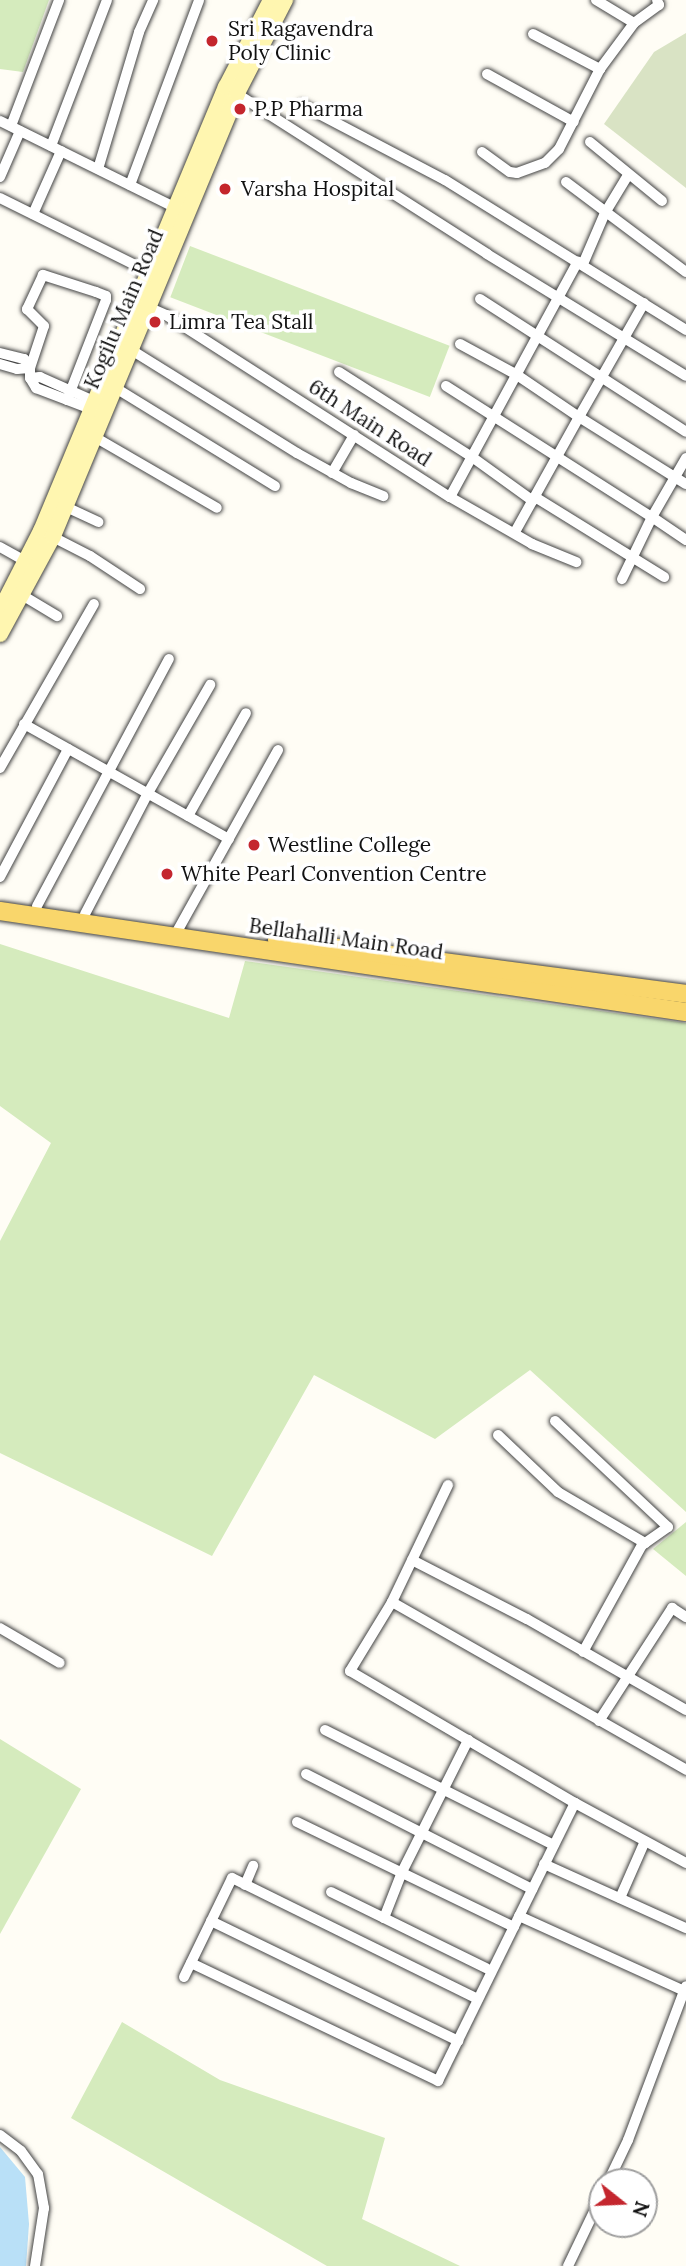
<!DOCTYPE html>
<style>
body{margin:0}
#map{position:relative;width:686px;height:2266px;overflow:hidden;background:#fffdf5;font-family:Lora,serif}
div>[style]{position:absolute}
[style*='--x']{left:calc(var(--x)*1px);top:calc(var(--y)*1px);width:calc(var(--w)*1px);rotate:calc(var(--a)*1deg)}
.green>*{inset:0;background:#d5ebbd;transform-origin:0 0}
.cemetery>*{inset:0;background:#d9e3c4}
.water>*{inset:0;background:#b9e0f7}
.roads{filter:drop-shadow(0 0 2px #444) drop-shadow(0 0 2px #444)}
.street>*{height:10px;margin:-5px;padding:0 5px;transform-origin:5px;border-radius:5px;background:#fff}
.secondary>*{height:16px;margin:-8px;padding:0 8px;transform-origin:8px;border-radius:8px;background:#fff6b0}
.primary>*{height:18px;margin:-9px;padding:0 9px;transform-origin:9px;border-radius:9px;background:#f9d66b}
.dots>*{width:19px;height:19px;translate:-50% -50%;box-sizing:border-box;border:4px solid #fff;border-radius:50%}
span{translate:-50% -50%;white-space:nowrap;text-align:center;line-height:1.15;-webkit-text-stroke:7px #fff;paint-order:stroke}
.poi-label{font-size:21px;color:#111}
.left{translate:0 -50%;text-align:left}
.street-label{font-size:21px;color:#111}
.north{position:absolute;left:588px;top:2168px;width:70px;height:70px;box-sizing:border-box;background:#fff;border:2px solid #a0a0a0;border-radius:50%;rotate:108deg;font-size:19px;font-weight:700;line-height:28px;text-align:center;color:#111}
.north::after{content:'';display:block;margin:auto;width:24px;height:32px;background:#c4262e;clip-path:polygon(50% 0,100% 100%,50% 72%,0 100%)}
</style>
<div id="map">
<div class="green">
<div style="clip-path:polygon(0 0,49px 0,23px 72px,0 69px)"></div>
<div style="left:190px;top:246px;width:278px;height:55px;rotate:21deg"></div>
<div style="clip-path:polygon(0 944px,229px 1018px,245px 961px,686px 1023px,686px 1512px,530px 1370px,435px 1439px,314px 1375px,212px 1556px,0 1453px,0 1241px,51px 1143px,0 1106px)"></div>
<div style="clip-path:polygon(686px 1522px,686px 1576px,653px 1549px)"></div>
<div style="clip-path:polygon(0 1739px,81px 1789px,0 1934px)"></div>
<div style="clip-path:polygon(122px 2022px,220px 2080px,385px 2138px,362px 2219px,460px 2266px,327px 2266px,71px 2118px)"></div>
</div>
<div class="cemetery">
<div style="clip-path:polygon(686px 33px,686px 188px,604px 124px,654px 52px)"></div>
</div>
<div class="water">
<div style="clip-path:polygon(0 2147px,25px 2177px,29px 2224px,26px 2266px,0 2266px)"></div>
</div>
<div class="roads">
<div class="street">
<div style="--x:596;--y:0;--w:44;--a:31.2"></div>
<div style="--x:533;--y:34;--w:76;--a:27.6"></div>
<div style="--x:487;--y:74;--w:99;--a:28.9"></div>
<div style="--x:231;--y:90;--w:304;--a:32.6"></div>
<div style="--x:487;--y:254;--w:233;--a:31.5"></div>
<div style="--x:302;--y:105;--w:161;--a:27.7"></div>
<div style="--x:445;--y:180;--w:284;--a:31.9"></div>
<div style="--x:0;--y:121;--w:201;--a:26.3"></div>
<div style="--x:11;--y:126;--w:135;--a:-69.1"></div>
<div style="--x:590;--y:142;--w:93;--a:39.3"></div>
<div style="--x:51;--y:146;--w:156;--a:-69"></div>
<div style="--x:482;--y:152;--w:34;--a:36"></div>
<div style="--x:510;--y:172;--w:7;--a:8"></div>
<div style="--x:517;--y:173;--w:30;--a:-20"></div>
<div style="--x:545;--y:163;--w:20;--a:-45"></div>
<div style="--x:559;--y:149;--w:90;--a:-62.9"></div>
<div style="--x:600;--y:69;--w:57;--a:-53.5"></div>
<div style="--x:634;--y:23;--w:31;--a:-36"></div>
<div style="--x:659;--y:5;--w:5;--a:-112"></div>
<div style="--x:98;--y:169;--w:143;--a:-73.3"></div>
<div style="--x:139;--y:32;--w:35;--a:-66"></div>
<div style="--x:0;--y:177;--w:50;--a:-66.5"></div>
<div style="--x:566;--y:182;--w:150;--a:36.9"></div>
<div style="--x:130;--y:185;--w:197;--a:-69.5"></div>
<div style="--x:0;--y:198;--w:166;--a:26.4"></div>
<div style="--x:33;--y:214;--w:69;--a:-66"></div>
<div style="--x:583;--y:264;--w:56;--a:-66.7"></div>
<div style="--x:605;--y:213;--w:44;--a:-58.8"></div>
<div style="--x:480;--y:299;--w:245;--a:32.8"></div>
<div style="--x:644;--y:303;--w:131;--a:119.7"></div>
<div style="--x:579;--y:417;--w:126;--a:32.1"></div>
<div style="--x:148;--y:307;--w:20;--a:24"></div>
<div style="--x:166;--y:315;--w:337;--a:32.7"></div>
<div style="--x:450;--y:497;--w:95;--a:29.8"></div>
<div style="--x:532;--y:544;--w:48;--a:22.2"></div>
<div style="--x:460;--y:344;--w:65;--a:28.5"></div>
<div style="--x:517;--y:375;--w:75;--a:34.1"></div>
<div style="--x:579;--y:417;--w:132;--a:119.1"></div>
<div style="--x:125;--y:346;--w:203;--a:31.9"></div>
<div style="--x:297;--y:453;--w:62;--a:29.1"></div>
<div style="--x:351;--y:483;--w:35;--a:22"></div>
<div style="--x:0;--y:353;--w:25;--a:14"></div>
<div style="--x:24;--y:359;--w:11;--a:56"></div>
<div style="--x:30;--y:368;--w:13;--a:176"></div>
<div style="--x:17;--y:369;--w:18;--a:-164"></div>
<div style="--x:339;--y:372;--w:158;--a:32.6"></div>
<div style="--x:472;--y:457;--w:75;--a:35.8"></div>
<div style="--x:30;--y:378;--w:10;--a:-6"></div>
<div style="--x:40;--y:377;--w:59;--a:24"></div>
<div style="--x:446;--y:386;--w:244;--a:32.5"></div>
<div style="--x:652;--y:517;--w:69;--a:115.8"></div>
<div style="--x:114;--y:387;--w:189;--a:31.6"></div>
<div style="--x:67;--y:400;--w:107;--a:-68.7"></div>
<div style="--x:106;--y:300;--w:4;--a:-90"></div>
<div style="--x:106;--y:296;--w:11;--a:-158"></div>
<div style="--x:96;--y:292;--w:56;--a:-162.2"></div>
<div style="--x:43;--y:275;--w:38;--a:115"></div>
<div style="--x:27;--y:309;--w:24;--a:45"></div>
<div style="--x:44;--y:326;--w:44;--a:108.4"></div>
<div style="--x:30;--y:368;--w:10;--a:90"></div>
<div style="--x:30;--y:378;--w:12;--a:59"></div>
<div style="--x:36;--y:388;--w:59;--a:20.9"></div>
<div style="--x:93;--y:436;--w:143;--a:30.1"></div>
<div style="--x:686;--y:458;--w:68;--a:120"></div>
<div style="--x:652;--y:517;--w:41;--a:34.1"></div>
<div style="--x:332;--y:473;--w:44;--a:-59.9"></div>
<div style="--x:450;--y:497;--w:268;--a:-61.5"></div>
<div style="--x:535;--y:497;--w:152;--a:31.8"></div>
<div style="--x:64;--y:506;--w:38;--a:25"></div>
<div style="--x:49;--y:535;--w:46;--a:27.1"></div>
<div style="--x:90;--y:556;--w:60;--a:33.4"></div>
<div style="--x:0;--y:547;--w:31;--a:29"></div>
<div style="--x:22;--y:595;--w:41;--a:31"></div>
<div style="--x:24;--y:724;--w:235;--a:29.3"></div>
<div style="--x:0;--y:768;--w:189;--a:-60.2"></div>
<div style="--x:188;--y:816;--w:118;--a:-60.6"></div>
<div style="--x:0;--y:877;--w:145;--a:-62"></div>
<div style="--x:37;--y:906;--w:280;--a:-61.9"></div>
<div style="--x:85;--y:914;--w:136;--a:-62.5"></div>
<div style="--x:148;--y:793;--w:125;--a:-60.1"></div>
<div style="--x:174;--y:937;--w:214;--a:-60.9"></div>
<div style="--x:555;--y:1421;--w:155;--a:43.2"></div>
<div style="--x:668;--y:1527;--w:32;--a:145"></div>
<div style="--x:642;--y:1545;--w:122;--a:118.9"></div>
<div style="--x:498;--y:1435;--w:83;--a:43.5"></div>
<div style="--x:558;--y:1492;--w:101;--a:30.4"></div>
<div style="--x:448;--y:1485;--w:130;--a:115.6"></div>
<div style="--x:392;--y:1602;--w:339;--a:29.7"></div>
<div style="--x:412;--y:1560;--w:129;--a:27.2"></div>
<div style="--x:527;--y:1619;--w:183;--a:29.8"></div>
<div style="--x:392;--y:1602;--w:81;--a:121.3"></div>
<div style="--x:350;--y:1671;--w:261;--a:30.4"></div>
<div style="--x:575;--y:1803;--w:126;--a:28.4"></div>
<div style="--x:0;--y:1628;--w:69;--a:30.3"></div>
<div style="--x:599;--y:1721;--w:135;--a:-57.1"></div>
<div style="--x:672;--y:1608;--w:17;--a:33"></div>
<div style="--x:325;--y:1730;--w:256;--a:26.7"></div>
<div style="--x:306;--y:1774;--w:254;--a:27"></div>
<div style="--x:297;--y:1822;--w:241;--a:25.8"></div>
<div style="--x:544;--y:1864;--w:156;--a:24.3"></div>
<div style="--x:245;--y:1885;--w:21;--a:-67"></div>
<div style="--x:331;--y:1892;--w:59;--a:26.1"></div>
<div style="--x:384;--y:1918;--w:49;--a:-68.6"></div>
<div style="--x:402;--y:1872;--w:148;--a:-63.4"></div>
<div style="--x:620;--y:1898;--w:62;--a:-66.3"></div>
<div style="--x:519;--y:1916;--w:181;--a:24.4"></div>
<div style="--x:684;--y:1991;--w:5;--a:-68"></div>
<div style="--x:384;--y:1918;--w:114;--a:26.1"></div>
<div style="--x:211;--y:1921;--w:275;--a:25.9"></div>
<div style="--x:191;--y:1963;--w:274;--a:25.5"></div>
<div style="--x:438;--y:2081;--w:310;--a:-63.8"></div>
<div style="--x:184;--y:1977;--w:110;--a:-64.1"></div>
<div style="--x:232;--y:1878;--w:274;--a:26.2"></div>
<div style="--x:0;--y:2135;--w:26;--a:37"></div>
<div style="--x:21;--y:2151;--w:29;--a:54"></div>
<div style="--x:38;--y:2174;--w:35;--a:80"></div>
<div style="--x:44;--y:2208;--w:59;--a:98.8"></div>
<div style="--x:608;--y:2182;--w:47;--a:-64.5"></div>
<div style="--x:628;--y:2140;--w:159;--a:-69.4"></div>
<div style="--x:568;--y:2266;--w:79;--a:-64.4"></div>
</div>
<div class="secondary">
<div style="--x:0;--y:611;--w:90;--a:-62.9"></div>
<div style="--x:41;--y:531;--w:481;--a:-67.4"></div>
<div style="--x:226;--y:87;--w:98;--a:-62.7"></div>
<div style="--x:0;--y:634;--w:111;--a:-61.6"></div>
<div style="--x:53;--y:536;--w:480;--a:-67.4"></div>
<div style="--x:237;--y:93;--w:105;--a:-62.7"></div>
</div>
<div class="primary">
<div style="--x:0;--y:911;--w:693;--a:8.38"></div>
<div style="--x:277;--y:940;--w:413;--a:7.5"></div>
</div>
</div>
<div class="dots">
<div style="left:212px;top:41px;background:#c4262e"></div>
<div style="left:240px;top:109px;background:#c4262e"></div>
<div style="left:225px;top:189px;background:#c4262e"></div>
<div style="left:155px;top:322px;background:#c4262e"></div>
<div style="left:254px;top:845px;background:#c4262e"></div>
<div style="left:167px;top:874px;background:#c4262e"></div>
</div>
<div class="poi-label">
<span class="left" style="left:228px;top:41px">Sri Ragavendra<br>Poly Clinic</span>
<span class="left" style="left:254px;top:109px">P.P Pharma</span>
<span class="left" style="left:241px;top:189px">Varsha Hospital</span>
<span class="left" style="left:169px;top:322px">Limra Tea Stall</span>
<span class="left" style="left:268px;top:845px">Westline College</span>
<span class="left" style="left:181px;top:874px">White Pearl Convention Centre</span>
</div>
<div class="street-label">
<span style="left:124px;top:309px;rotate:-67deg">Kogilu Main Road</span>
<span style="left:370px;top:423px;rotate:33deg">6th Main Road</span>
<span style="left:346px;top:939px;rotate:8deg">Bellahalli Main Road</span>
</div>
<div class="north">N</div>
</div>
